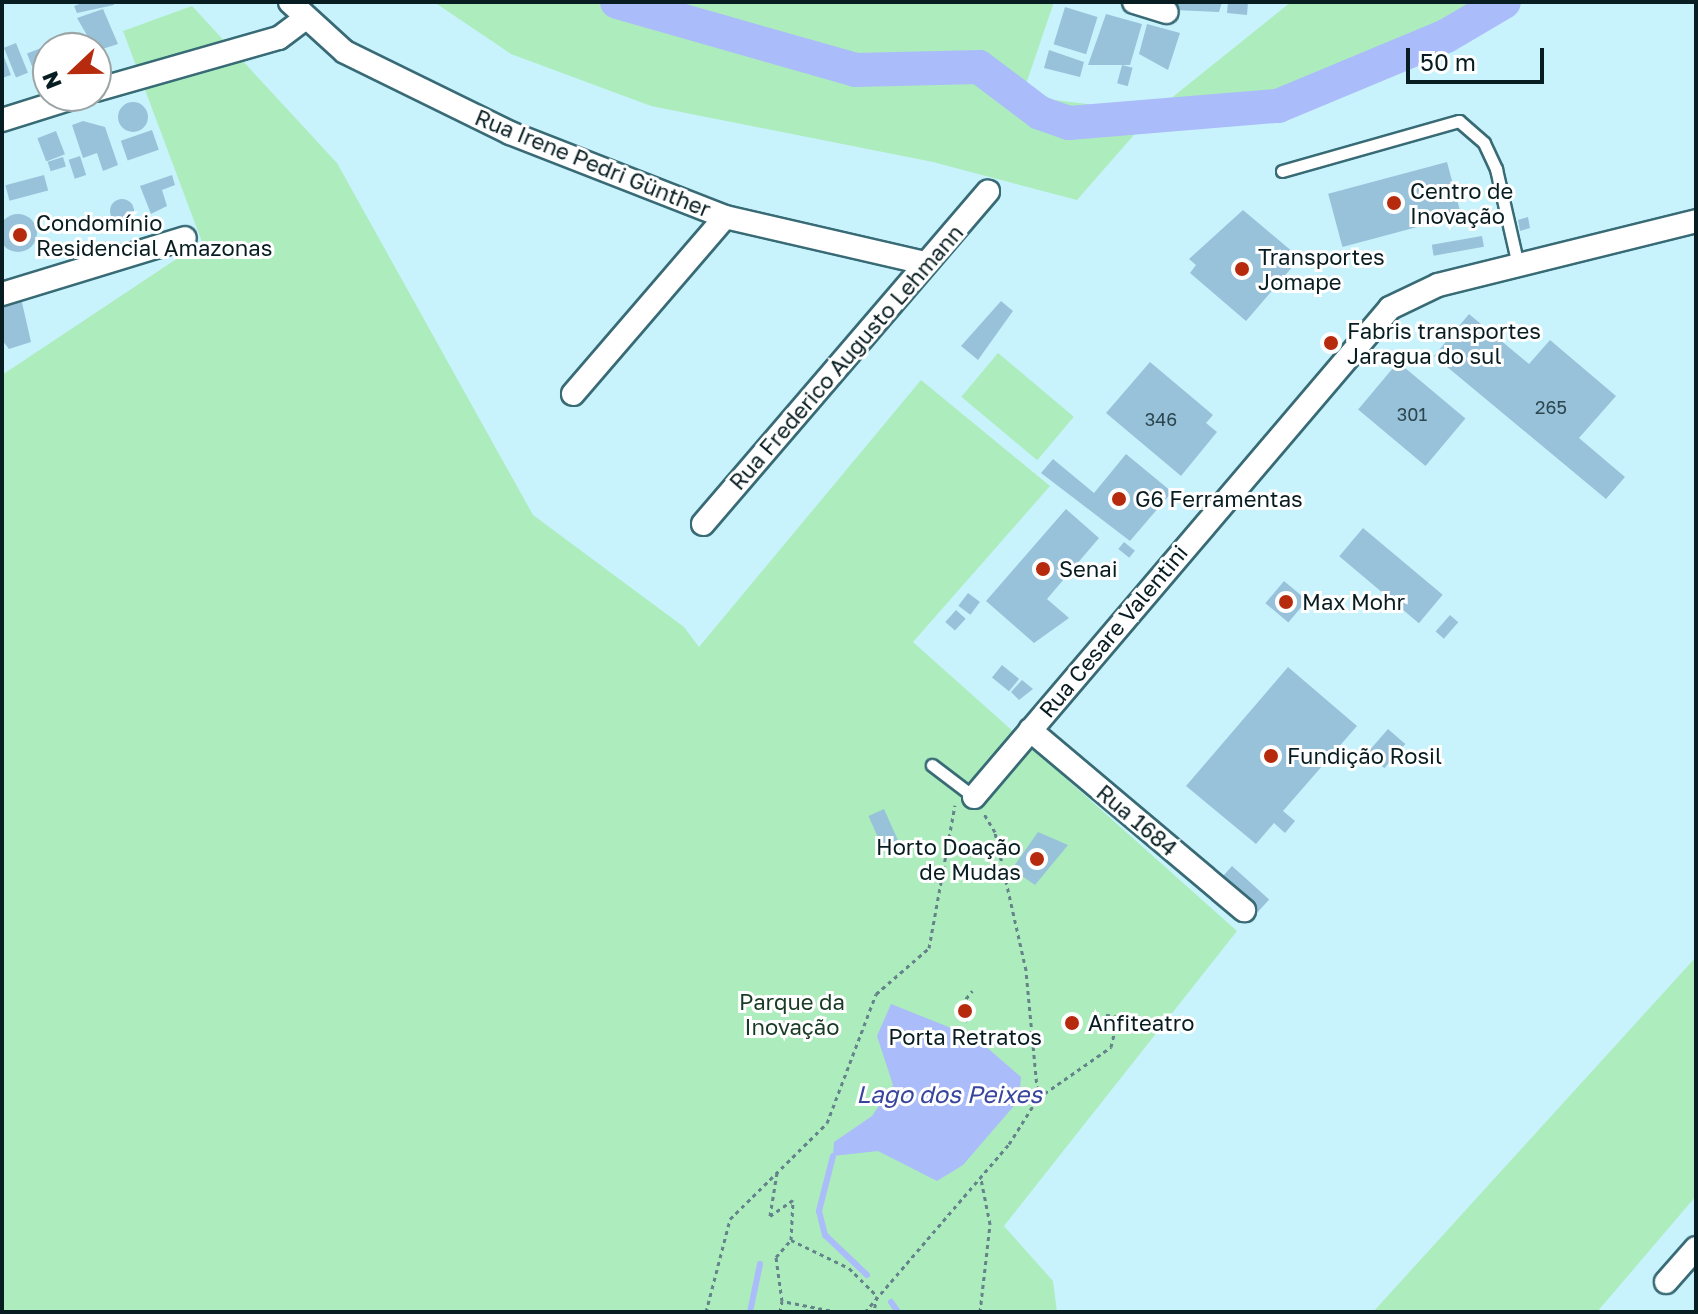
<!DOCTYPE html>
<html>
<head>
<meta charset="utf-8">
<style>
  body { margin:0 }
  #map { position:relative; width:1698px; height:1314px; overflow:hidden; background:#c9f3fc; font-family:"Golos Text",sans-serif }
  div>[style] { position:absolute }
  [style*='--x'] { left:calc(var(--x)*1px); top:calc(var(--y)*1px); width:calc(var(--w)*1px); rotate:calc(var(--a)*1deg) }
  .green>* { inset:0; background:#acecbd; transform-origin:0 0 }
  .water>* { inset:0; background:#abbcfa }
  .stream>* { height:6px; margin:-3px; padding:0 3px; transform-origin:3px; border-radius:3px; background:#abbcfa }
  .river>* { height:34px; margin:-17px; padding:0 17px; transform-origin:17px; border-radius:17px; background:#abbcfa }
  .building>* { inset:0; background:#98c2da; transform-origin:0 0 }
  .round { border-radius:50% }
  .path>* { height:3px; margin-top:-1.5px; transform-origin:0; background:repeating-linear-gradient(90deg,#64838a 0 4px,transparent 0 8px) }
  .roads { filter:drop-shadow(2px 0 #396b76) drop-shadow(-2px 0 #396b76) drop-shadow(0 2px #396b76) drop-shadow(0 -2px #396b76) }
  .lane>* { height:11px; margin:-5.5px; padding:0 5.5px; transform-origin:5.5px; border-radius:5.5px; background:#fff }
  .street>* { height:22px; margin:-11px; padding:0 11px; transform-origin:11px; border-radius:11px; background:#fff }
  .dots>* { width:22px; height:22px; translate:-50% -50%; box-sizing:border-box; border:4px solid #fff; border-radius:50% }
  span { translate:-50% -50%; white-space:nowrap; text-align:center; line-height:1.15; -webkit-text-stroke:6px #fff; paint-order:stroke }
  .number-label { font-size:18px; color:#2c464f }
  .number-label span { -webkit-text-stroke-width:0 }
  .street-label { font-size:22px; color:#081d21 }
  .poi-label { font-size:22px; color:#081d21 }
  .left { translate:0 -50%; text-align:left }
  .right { translate:-100% -50%; text-align:right }
  .park-label { font-size:22px; color:#183b24 }
  .water-label { font-size:24px; color:#38459d; font-style:italic }
  .frame { position:absolute; inset:0; border:4px solid #081d21; pointer-events:none }
  .north { position:absolute; left:32px; top:32px; width:80px; height:80px; box-sizing:border-box; background:#fff; border:2px solid #9ca5a6; border-radius:50%; rotate:248deg; font-size:22px; font-weight:700; line-height:32px; text-align:center; color:#081d21 }
  .north::after { content:''; display:block; margin:auto; width:28px; height:36px; background:#b62a0d; clip-path:polygon(50% 0,100% 100%,50% 72%,0 100%) }
  .scale { position:absolute; left:1406px; top:48px; width:138px; height:36px; box-sizing:border-box; border:4px solid #081d21; border-top:0; padding-left:10px; font-size:24px; line-height:28px; white-space:nowrap; color:#081d21; -webkit-text-stroke:6px #fff; paint-order:stroke }
</style>
</head>
<body>
<div id="map">
  <div class="green">
    <div style="clip-path:polygon(434px 2px,1054px 2px,1025px 87px,1054px 100px,1154px 112px,1291px 2px,1504px 2px,1446px 36px,1278px 106px,1154px 112px,1077px 200px,933px 162px,651px 106px,511px 54px)"></div>
    <div style="clip-path:polygon(192px 6px,337px 163px,533px 515px,684px 627px,699px 647px,921px 380px,1050px 486px,913px 642px,1237px 931px,1004px 1226px,1053px 1281px,1057px 1312px,2px 1312px,2px 375px,202px 242px,123px 31px)"></div>
    <div style="left:998px;top:353px;width:99px;height:57px;rotate:40deg"></div>
    <div style="clip-path:polygon(1696px 957px,1696px 1196px,1597px 1312px,1373px 1312px)"></div>
  </div>
  <div class="water">
    <div style="clip-path:polygon(891px 1004px,976px 1038px,1021px 1077px,1019px 1100px,963px 1165px,937px 1181px,878px 1151px,833px 1156px,834px 1142px,872px 1116px,893px 1085px,877px 1036px)"></div>
  </div>
  <div class="stream">
    <div style="--x:833;--y:1156;--w:57;--a:104.3"></div>
    <div style="--x:819;--y:1211;--w:25;--a:76"></div>
    <div style="--x:825;--y:1235;--w:58;--a:43.6"></div>
    <div style="--x:891;--y:1302;--w:12;--a:55"></div>
    <div style="--x:750;--y:1312;--w:49;--a:-78.2"></div>
  </div>
  <div class="river">
    <div style="--x:617;--y:2;--w:248;--a:15.9"></div>
    <div style="--x:855;--y:70;--w:124;--a:-1.4"></div>
    <div style="--x:979;--y:67;--w:76;--a:37"></div>
    <div style="--x:1040;--y:113;--w:31;--a:19"></div>
    <div style="--x:1069;--y:123;--w:210;--a:-4.7"></div>
    <div style="--x:1278;--y:106;--w:182;--a:-22.6"></div>
    <div style="--x:1446;--y:36;--w:67;--a:-30.4"></div>
  </div>
  <div class="building">
    <div style="clip-path:polygon(85px 2px,113px 2px,114px 5px,77px 13px,74px 6px)"></div>
    <div style="clip-path:polygon(1176px 2px,1222px 2px,1219px 12px,1175px 10px)"></div>
    <div style="clip-path:polygon(1228px 2px,1248px 2px,1247px 15px,1227px 13px)"></div>
    <div style="left:1065px;top:7px;width:34px;height:39px;rotate:17deg"></div>
    <div style="clip-path:polygon(103px 9px,118px 44px,96px 51px,77px 18px)"></div>
    <div style="clip-path:polygon(1106px 14px,1142px 24px,1130px 65px,1088px 65px)"></div>
    <div style="clip-path:polygon(1147px 24px,1180px 33px,1168px 70px,1139px 54px)"></div>
    <div style="left:16px;top:43px;width:32px;height:13px;rotate:68deg"></div>
    <div style="left:41px;top:48px;width:19px;height:15px;rotate:69deg"></div>
    <div style="clip-path:polygon(1049px 50px,1084px 62px,1080px 77px,1044px 68px)"></div>
    <div style="clip-path:polygon(2px 52px,11px 75px,2px 78px)"></div>
    <div style="left:1122px;top:65px;width:11px;height:19px;rotate:15deg"></div>
    <div class="round" style="left:118px;top:102px;width:30px;height:30px"></div>
    <div style="clip-path:polygon(83px 121px,105px 127px,118px 165px,103px 171px,97px 153px,83px 158px,72px 125px)"></div>
    <div style="left:152px;top:130px;width:21px;height:33px;rotate:71deg"></div>
    <div style="left:56px;top:131px;width:25px;height:20px;rotate:69deg"></div>
    <div style="left:80px;top:156px;width:20px;height:12px;rotate:72deg"></div>
    <div style="left:63px;top:157px;width:10px;height:16px;rotate:73deg"></div>
    <div style="left:1447px;top:162px;width:55px;height:123px;rotate:75deg"></div>
    <div style="left:44px;top:175px;width:16px;height:40px;rotate:75deg"></div>
    <div style="clip-path:polygon(172px 175px,175px 185px,162px 190px,167px 206px,151px 214px,140px 186px)"></div>
    <div class="round" style="left:110px;top:199px;width:24px;height:24px"></div>
    <div style="clip-path:polygon(1243px 210px,1300px 258px,1246px 321px,1190px 273px,1196px 265px,1189px 259px)"></div>
    <div class="round" style="left:-1px;top:214px;width:38px;height:38px"></div>
    <div style="clip-path:polygon(1528px 217px,1530px 228px,1520px 231px,1518px 220px)"></div>
    <div style="left:1482px;top:236px;width:11px;height:51px;rotate:80deg"></div>
    <div style="clip-path:polygon(21px 298px,31px 342px,9px 349px,2px 340px,2px 304px)"></div>
    <div style="clip-path:polygon(1001px 301px,1013px 311px,978px 360px,961px 346px)"></div>
    <div style="clip-path:polygon(1469px 314px,1529px 364px,1550px 340px,1616px 396px,1579px 438px,1625px 477px,1606px 499px,1434px 356px)"></div>
    <div style="clip-path:polygon(1150px 362px,1213px 415px,1206px 423px,1217px 432px,1181px 476px,1106px 413px)"></div>
    <div style="left:1398px;top:362px;width:88px;height:62px;rotate:40deg"></div>
    <div style="clip-path:polygon(1126px 454px,1172px 492px,1130px 541px,1041px 473px,1053px 459px,1094px 493px)"></div>
    <div style="clip-path:polygon(1066px 509px,1099px 538px,1047px 599px,1069px 618px,1034px 643px,986px 601px)"></div>
    <div style="left:1363px;top:528px;width:104px;height:37px;rotate:40deg"></div>
    <div style="left:1124px;top:542px;width:14px;height:9px;rotate:39deg"></div>
    <div style="left:1284px;top:581px;width:30px;height:29px;rotate:40deg"></div>
    <div style="left:968px;top:593px;width:15px;height:16px;rotate:37deg"></div>
    <div style="left:956px;top:610px;width:13px;height:16px;rotate:42deg"></div>
    <div style="left:1450px;top:615px;width:11px;height:22px;rotate:41deg"></div>
    <div style="left:1002px;top:665px;width:22px;height:16px;rotate:39deg"></div>
    <div style="clip-path:polygon(1288px 667px,1357px 726px,1283px 811px,1295px 821px,1285px 833px,1274px 823px,1256px 844px,1186px 786px)"></div>
    <div style="clip-path:polygon(1022px 680px,1033px 689px,1019px 700px,1011px 692px)"></div>
    <div style="left:1388px;top:729px;width:23px;height:32px;rotate:41deg"></div>
    <div style="left:884px;top:809px;width:34px;height:17px;rotate:66deg"></div>
    <div style="clip-path:polygon(1038px 832px,1068px 845px,1035px 885px,1012px 869px)"></div>
    <div style="left:1232px;top:866px;width:50px;height:18px;rotate:42deg"></div>
  </div>
  <div class="path">
    <div style="--x:968;--y:1021;--w:16;--a:-140"></div>
    <div style="--x:956;--y:1011;--w:26;--a:-51"></div>
    <div style="--x:1038;--y:1098;--w:89;--a:-34.9"></div>
    <div style="--x:1111;--y:1047;--w:31;--a:-77"></div>
    <div style="--x:1118;--y:1017;--w:16;--a:-169"></div>
    <div style="--x:770;--y:1216;--w:44;--a:-80.8"></div>
    <div style="--x:770;--y:1216;--w:28;--a:-35"></div>
    <div style="--x:791;--y:1240;--w:40;--a:-87.1"></div>
    <div style="--x:706;--y:1312;--w:96;--a:-75.5"></div>
    <div style="--x:730;--y:1219;--w:136;--a:-44.7"></div>
    <div style="--x:827;--y:1123;--w:138;--a:-69.2"></div>
    <div style="--x:876;--y:994;--w:70;--a:-41"></div>
    <div style="--x:929;--y:948;--w:145;--a:-79.7"></div>
    <div style="--x:780;--y:1312;--w:11;--a:-80"></div>
    <div style="--x:838;--y:1312;--w:57;--a:-168.9"></div>
    <div style="--x:782;--y:1301;--w:44;--a:-97.8"></div>
    <div style="--x:776;--y:1257;--w:23;--a:-49"></div>
    <div style="--x:791;--y:1240;--w:64;--a:25.8"></div>
    <div style="--x:849;--y:1268;--w:40;--a:45"></div>
    <div style="--x:877;--y:1296;--w:16;--a:101"></div>
    <div style="--x:865;--y:1312;--w:221;--a:-49.4"></div>
    <div style="--x:1009;--y:1144;--w:54;--a:-57.8"></div>
    <div style="--x:1038;--y:1098;--w:129;--a:-95.4"></div>
    <div style="--x:1026;--y:970;--w:141;--a:-102.7"></div>
    <div style="--x:995;--y:832;--w:21;--a:-121"></div>
    <div style="--x:980;--y:1312;--w:89;--a:-83.5"></div>
    <div style="--x:990;--y:1224;--w:46;--a:-101.3"></div>
  </div>
  <div class="roads">
    <div class="lane">
      <div style="--x:1282;--y:171;--w:184;--a:-15.8"></div>
      <div style="--x:1459;--y:121;--w:33;--a:41"></div>
      <div style="--x:1484;--y:143;--w:29;--a:65"></div>
      <div style="--x:1496;--y:169;--w:98;--a:77.1"></div>
      <div style="--x:932;--y:765;--w:53;--a:37.3"></div>
    </div>
    <div class="street">
      <div style="--x:290;--y:2;--w:74;--a:42.3"></div>
      <div style="--x:345;--y:52;--w:184;--a:26.1"></div>
      <div style="--x:510;--y:133;--w:231;--a:21.3"></div>
      <div style="--x:725;--y:217;--w:205;--a:13"></div>
      <div style="--x:1134;--y:2;--w:34;--a:17"></div>
      <div style="--x:96;--y:90;--w:190;--a:-15.9"></div>
      <div style="--x:279;--y:38;--w:30;--a:-37"></div>
      <div style="--x:2;--y:120;--w:80;--a:-17.5"></div>
      <div style="--x:2;--y:294;--w:191;--a:-17"></div>
      <div style="--x:573;--y:394;--w:233;--a:-49.3"></div>
      <div style="--x:703;--y:524;--w:438;--a:-49.4"></div>
      <div style="--x:1030;--y:730;--w:280;--a:40.1"></div>
      <div style="--x:974;--y:797;--w:642;--a:-49.61"></div>
      <div style="--x:1390;--y:308;--w:53;--a:-25.6"></div>
      <div style="--x:1438;--y:285;--w:266;--a:-13.9"></div>
      <div style="--x:1666;--y:1282;--w:45;--a:-48.6"></div>
    </div>
  </div>
  <div class="dots">
    <div style="left:1394px;top:203px;background:#b62a0d"></div>
    <div style="left:20px;top:235px;background:#b62a0d"></div>
    <div style="left:1242px;top:269px;background:#b62a0d"></div>
    <div style="left:1331px;top:343px;background:#b62a0d"></div>
    <div style="left:1119px;top:499px;background:#b62a0d"></div>
    <div style="left:1043px;top:569px;background:#b62a0d"></div>
    <div style="left:1286px;top:602px;background:#b62a0d"></div>
    <div style="left:1271px;top:756px;background:#b62a0d"></div>
    <div style="left:1037px;top:859px;background:#b62a0d"></div>
    <div style="left:965px;top:1011px;background:#b62a0d"></div>
    <div style="left:1072px;top:1023px;background:#b62a0d"></div>
  </div>
  <div class="number-label">
    <span style="left:1551px;top:407px">265</span>
    <span style="left:1412px;top:414px">301</span>
    <span style="left:1161px;top:419px">346</span>
  </div>
  <div class="street-label">
    <span style="left:593px;top:163px;rotate:22deg">Rua Irene Pedri Günther</span>
    <span style="left:846px;top:357px;rotate:-49deg">Rua Frederico Augusto Lehmann</span>
    <span style="left:1113px;top:631px;rotate:-50deg">Rua Cesare Valentini</span>
    <span style="left:1137px;top:820px;rotate:40deg">Rua 1684</span>
  </div>
  <div class="poi-label">
    <span class="left" style="left:1410px;top:203px">Centro de<br>Inovação</span>
    <span class="left" style="left:36px;top:235px">Condomínio<br>Residencial Amazonas</span>
    <span class="left" style="left:1258px;top:269px">Transportes<br>Jomape</span>
    <span class="left" style="left:1347px;top:343px">Fabris transportes<br>Jaragua do sul</span>
    <span class="left" style="left:1135px;top:499px">G6 Ferramentas</span>
    <span class="left" style="left:1059px;top:569px">Senai</span>
    <span class="left" style="left:1302px;top:602px">Max Mohr</span>
    <span class="left" style="left:1287px;top:756px">Fundição Rosil</span>
    <span class="right" style="left:1021px;top:859px">Horto Doação<br>de Mudas</span>
    <span class="left" style="left:1088px;top:1023px">Anfiteatro</span>
    <span style="left:965px;top:1037px">Porta Retratos</span>
  </div>
  <div class="park-label">
    <span style="left:792px;top:1014px">Parque da<br>Inovação</span>
  </div>
  <div class="water-label">
    <span style="left:949px;top:1094px">Lago dos Peixes</span>
  </div>
  <div class="frame"></div>
  <div class="north">N</div>
  <div class="scale">50 m</div>
</div>
</body>
</html>
